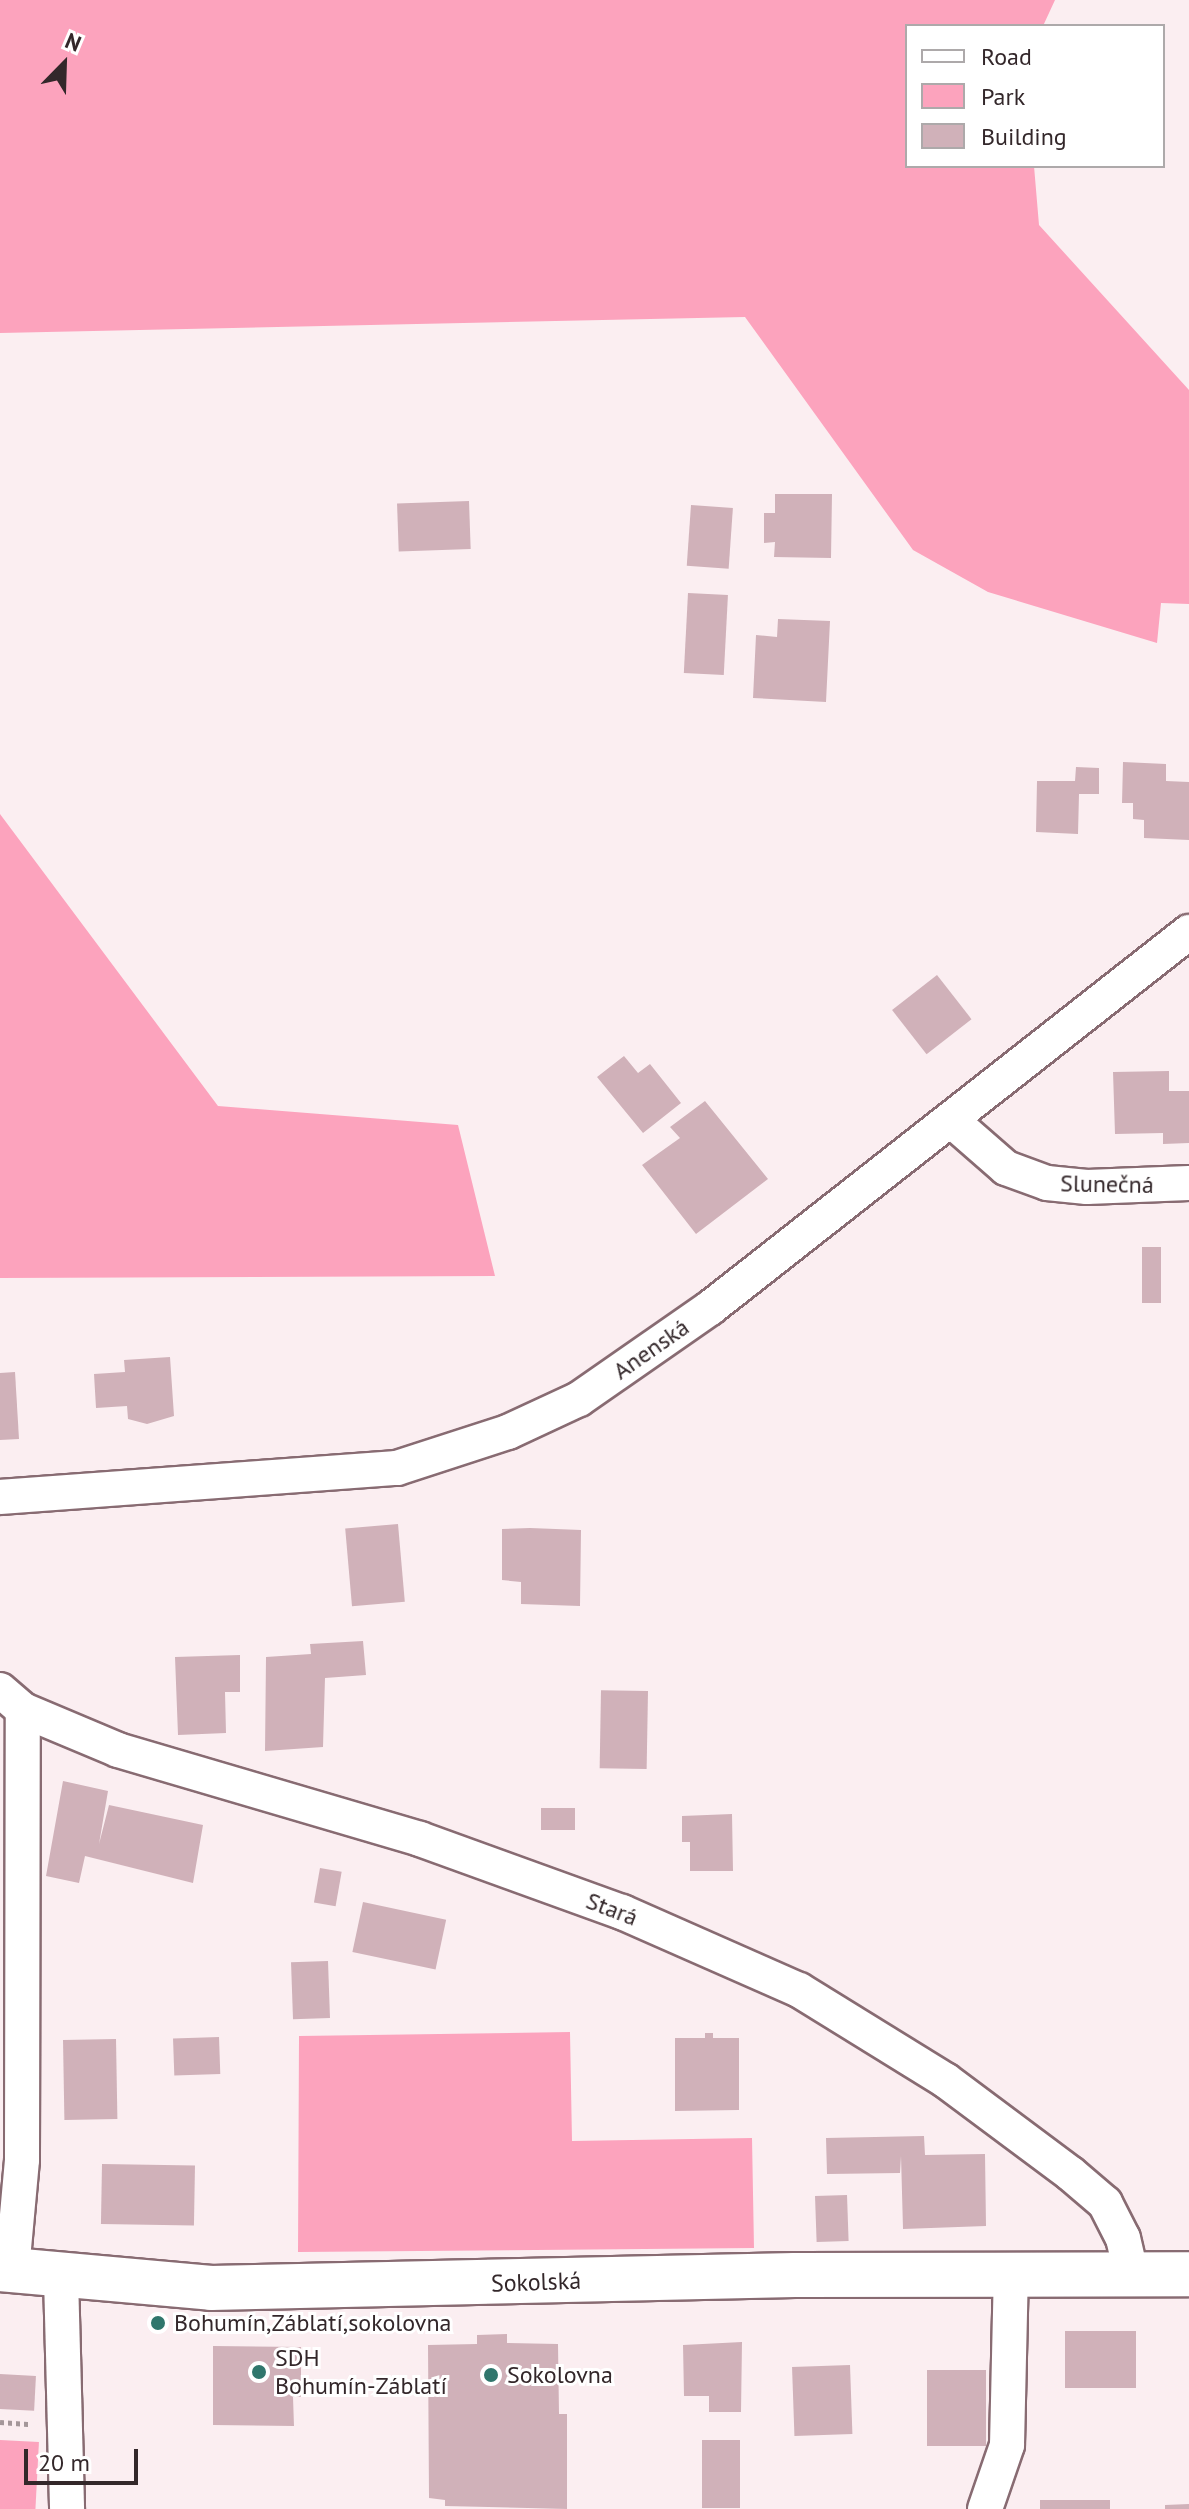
<!DOCTYPE html>
<html>
<head>
<meta charset="utf-8">
<style>
  body { margin:0 }
  #map { position:relative; width:1189px; height:2509px; overflow:hidden; background:#fbeef1; font-family:"PT Sans",sans-serif }
  div>[style] { position:absolute }
  [style*='--x'] { left:calc(var(--x)*1px); top:calc(var(--y)*1px); width:calc(var(--w)*1px); rotate:calc(var(--a)*1deg) }
  .green>* { inset:0; background:#fca3bd; transform-origin:0 0 }
  .building>* { inset:0; background:#d0b1b9; transform-origin:0 0 }
  .path>* { height:5px; margin-top:-2.5px; transform-origin:0; background:repeating-linear-gradient(90deg,#a4979a 0 4px,transparent 0 8px) }
  .roads { filter:drop-shadow(2px 0 #886b72) drop-shadow(-2px 0 #886b72) drop-shadow(0 2px #886b72) drop-shadow(0 -2px #886b72) }
  .street>* { height:34px; margin:-17px; padding:0 17px; transform-origin:17px; border-radius:17px; background:#fff }
  .secondary>* { height:44px; margin:-22px; padding:0 22px; transform-origin:22px; border-radius:22px; background:#fff }
  .dots>* { width:22px; height:22px; translate:-50% -50%; box-sizing:border-box; border:4px solid #fff; border-radius:50% }
  span { translate:-50% -50%; white-space:nowrap; text-align:center; line-height:1.15; -webkit-text-stroke:6px #fff; paint-order:stroke }
  .street-label { font-size:24px; color:#33272a }
  .poi-label { font-size:24px; color:#33272a }
  .left { translate:0 -50%; text-align:left }
  .legend { position:absolute; left:905px; top:24px; width:260px; height:144px; box-sizing:border-box; background:#fff; border:2px solid #ada9aa; margin:0; padding:10px 14px; list-style:none; font-size:24px; color:#33272a }
  .legend li { display:flex; align-items:center; gap:16px; height:40px }
  .legend b { width:40px; border:2px solid #ada9aa }
  .north { position:absolute; left:24px; top:24px; width:80px; height:80px; -webkit-text-stroke:6px #fff; paint-order:stroke; rotate:23deg; font-size:22px; font-weight:700; line-height:32px; text-align:center; color:#33272a }
  .north::after { content:''; display:block; margin:auto; width:28px; height:36px; background:#33272a; clip-path:polygon(50% 0,100% 100%,50% 72%,0 100%) }
  .scale { position:absolute; left:24px; top:2449px; width:114px; height:36px; box-sizing:border-box; border:4px solid #33272a; border-top:0; padding-left:10px; font-size:24px; line-height:28px; white-space:nowrap; color:#33272a; -webkit-text-stroke:6px #fff; paint-order:stroke }
</style>
</head>
<body>
<div id="map">
  <div class="green">
    <div style="clip-path:polygon(0 0,1055px 0,1043px 26px,907px 26px,907px 166px,1034px 166px,1039px 225px,1189px 390px,1189px 604px,1161px 603px,1157px 643px,988px 592px,913px 550px,745px 317px,0 333px)"></div>
    <div style="clip-path:polygon(0 814px,218px 1106px,458px 1125px,495px 1276px,0 1278px)"></div>
    <div style="clip-path:polygon(570px 2032px,572px 2141px,752px 2138px,754px 2248px,298px 2252px,299px 2036px)"></div>
    <div style="left:0;top:2440px;width:39px;height:69px;rotate:3deg"></div>
  </div>
  <div class="building">
    <div style="clip-path:polygon(775px 494px,832px 494px,831px 558px,774px 557px,775px 542px,764px 543px,764px 513px,775px 513px)"></div>
    <div style="left:469px;top:501px;width:48px;height:72px;rotate:88deg"></div>
    <div style="left:691px;top:505px;width:42px;height:61px;rotate:4deg"></div>
    <div style="left:688px;top:593px;width:40px;height:80px;rotate:3deg"></div>
    <div style="clip-path:polygon(778px 619px,830px 621px,826px 702px,753px 698px,756px 635px,777px 637px)"></div>
    <div style="clip-path:polygon(1123px 762px,1166px 764px,1166px 781px,1189px 782px,1189px 840px,1144px 838px,1144px 820px,1133px 819px,1133px 803px,1122px 803px)"></div>
    <div style="clip-path:polygon(1076px 767px,1099px 768px,1099px 794px,1079px 794px,1078px 834px,1036px 832px,1037px 781px,1075px 781px)"></div>
    <div style="left:937px;top:975px;width:56px;height:57px;rotate:52deg"></div>
    <div style="clip-path:polygon(624px 1056px,638px 1073px,650px 1064px,681px 1103px,643px 1133px,597px 1077px)"></div>
    <div style="clip-path:polygon(1169px 1071px,1169px 1091px,1189px 1091px,1189px 1143px,1163px 1144px,1163px 1133px,1115px 1134px,1113px 1072px)"></div>
    <div style="clip-path:polygon(705px 1101px,768px 1179px,696px 1234px,642px 1165px,680px 1138px,670px 1127px)"></div>
    <div style="left:1142px;top:1247px;width:19px;height:56px"></div>
    <div style="clip-path:polygon(170px 1357px,174px 1416px,147px 1424px,128px 1419px,127px 1406px,96px 1408px,94px 1374px,125px 1372px,124px 1360px)"></div>
    <div style="clip-path:polygon(15px 1372px,19px 1439px,0 1440px,0 1373px)"></div>
    <div style="left:398px;top:1524px;width:78px;height:53px;rotate:85deg"></div>
    <div style="clip-path:polygon(530px 1528px,581px 1530px,580px 1606px,521px 1604px,521px 1582px,502px 1580px,502px 1529px)"></div>
    <div style="clip-path:polygon(363px 1641px,366px 1675px,325px 1678px,323px 1747px,265px 1751px,266px 1657px,311px 1654px,310px 1644px)"></div>
    <div style="clip-path:polygon(240px 1655px,240px 1692px,225px 1692px,226px 1733px,178px 1735px,175px 1657px)"></div>
    <div style="left:648px;top:1691px;width:78px;height:47px;rotate:91deg"></div>
    <div style="clip-path:polygon(63px 1781px,108px 1791px,99px 1844px,109px 1805px,203px 1825px,193px 1883px,85px 1856px,79px 1883px,46px 1876px)"></div>
    <div style="left:541px;top:1808px;width:34px;height:22px"></div>
    <div style="clip-path:polygon(732px 1814px,733px 1871px,690px 1871px,690px 1842px,682px 1842px,682px 1816px)"></div>
    <div style="left:320px;top:1868px;width:22px;height:35px;rotate:10deg"></div>
    <div style="left:363px;top:1902px;width:85px;height:51px;rotate:12deg"></div>
    <div style="left:328px;top:1961px;width:57px;height:37px;rotate:88deg"></div>
    <div style="clip-path:polygon(705px 2033px,713px 2033px,713px 2038px,739px 2038px,739px 2110px,675px 2111px,675px 2038px,705px 2038px)"></div>
    <div style="left:219px;top:2037px;width:37px;height:46px;rotate:88deg"></div>
    <div style="left:116px;top:2039px;width:80px;height:53px;rotate:89deg"></div>
    <div style="clip-path:polygon(924px 2136px,925px 2155px,985px 2154px,986px 2226px,903px 2229px,901px 2156px,900px 2173px,827px 2174px,826px 2138px)"></div>
    <div style="left:102px;top:2164px;width:93px;height:60px;rotate:1deg"></div>
    <div style="left:847px;top:2195px;width:46px;height:32px;rotate:88deg"></div>
    <div style="left:1136px;top:2331px;width:57px;height:71px;rotate:90deg"></div>
    <div style="clip-path:polygon(507px 2334px,507px 2343px,558px 2344px,559px 2414px,567px 2414px,567px 2509px,445px 2506px,445px 2500px,429px 2498px,428px 2345px,477px 2344px,477px 2335px)"></div>
    <div style="clip-path:polygon(742px 2342px,741px 2412px,709px 2412px,709px 2396px,684px 2396px,683px 2345px)"></div>
    <div style="clip-path:polygon(213px 2346px,301px 2347px,301px 2397px,293px 2397px,294px 2426px,213px 2425px)"></div>
    <div style="left:850px;top:2365px;width:69px;height:58px;rotate:88deg"></div>
    <div style="left:927px;top:2370px;width:59px;height:76px"></div>
    <div style="left:0;top:2374px;width:36px;height:35px;rotate:3deg"></div>
    <div style="left:702px;top:2440px;width:38px;height:68px"></div>
    <div style="left:1040px;top:2500px;width:70px;height:9px"></div>
    <div style="clip-path:polygon(1189px 2504px,1189px 2509px,1165px 2509px,1165px 2505px)"></div>
  </div>
  <div class="path">
    <div style="--x:0;--y:2422;--w:31;--a:4"></div>
  </div>
  <div class="roads">
    <div class="street">
      <div style="--x:951;--y:1120;--w:73;--a:41.1"></div>
      <div style="--x:1006;--y:1168;--w:44;--a:20.1"></div>
      <div style="--x:1047;--y:1183;--w:40;--a:5.7"></div>
      <div style="--x:1087;--y:1187;--w:102;--a:-2.2"></div>
      <div style="--x:0;--y:1497;--w:398;--a:-4.2"></div>
      <div style="--x:397;--y:1468;--w:117;--a:-18"></div>
      <div style="--x:508;--y:1432;--w:78;--a:-24.9"></div>
      <div style="--x:579;--y:1399;--w:160;--a:-34.8"></div>
      <div style="--x:710;--y:1308;--w:609;--a:-38.13"></div>
      <div style="--x:0;--y:1690;--w:30;--a:41"></div>
      <div style="--x:23;--y:1710;--w:103;--a:22.8"></div>
      <div style="--x:118;--y:1750;--w:315;--a:16.4"></div>
      <div style="--x:420;--y:1839;--w:215;--a:19.9"></div>
      <div style="--x:622;--y:1912;--w:193;--a:23.8"></div>
      <div style="--x:799;--y:1990;--w:172;--a:31.7"></div>
      <div style="--x:945;--y:2080;--w:157;--a:36.7"></div>
      <div style="--x:1071;--y:2174;--w:45;--a:40.5"></div>
      <div style="--x:1105;--y:2203;--w:39;--a:63"></div>
      <div style="--x:1123;--y:2238;--w:36;--a:77"></div>
      <div style="--x:12;--y:2270;--w:110;--a:-84.8"></div>
      <div style="--x:22;--y:2160;--w:450;--a:-89.9"></div>
      <div style="--x:61;--y:2277;--w:232;--a:88.5"></div>
      <div style="--x:985;--y:2509;--w:68;--a:-71"></div>
      <div style="--x:1007;--y:2445;--w:173;--a:-88.7"></div>
    </div>
    <div class="secondary">
      <div style="--x:0;--y:2269;--w:212;--a:5.1"></div>
      <div style="--x:211;--y:2288;--w:584;--a:-1.28"></div>
      <div style="--x:795;--y:2275;--w:394;--a:-0.1"></div>
    </div>
  </div>
  <div class="dots">
    <div style="left:158px;top:2323px;background:#30766c"></div>
    <div style="left:259px;top:2372px;background:#30766c"></div>
    <div style="left:491px;top:2375px;background:#30766c"></div>
  </div>
  <div class="street-label">
    <span style="left:1107px;top:1184px;rotate:1deg">Slunečná</span>
    <span style="left:651px;top:1349px;rotate:-35deg">Anenská</span>
    <span style="left:612px;top:1909px;rotate:21deg">Stará</span>
    <span style="left:536px;top:2282px;rotate:-2deg">Sokolská</span>
  </div>
  <div class="poi-label">
    <span class="left" style="left:174px;top:2323px">Bohumín,Záblatí,sokolovna</span>
    <span class="left" style="left:275px;top:2372px">SDH<br>Bohumín-Záblatí</span>
    <span class="left" style="left:507px;top:2375px">Sokolovna</span>
  </div>
  <ul class="legend">
  <li><b style="height:10px;background:#fff"></b>Road</li>
  <li><b style="height:22px;background:#fca3bd"></b>Park</li>
  <li><b style="height:22px;background:#d0b1b9"></b>Building</li>
  </ul>
  <div class="north">N</div>
  <div class="scale">20 m</div>
</div>
</body>
</html>
